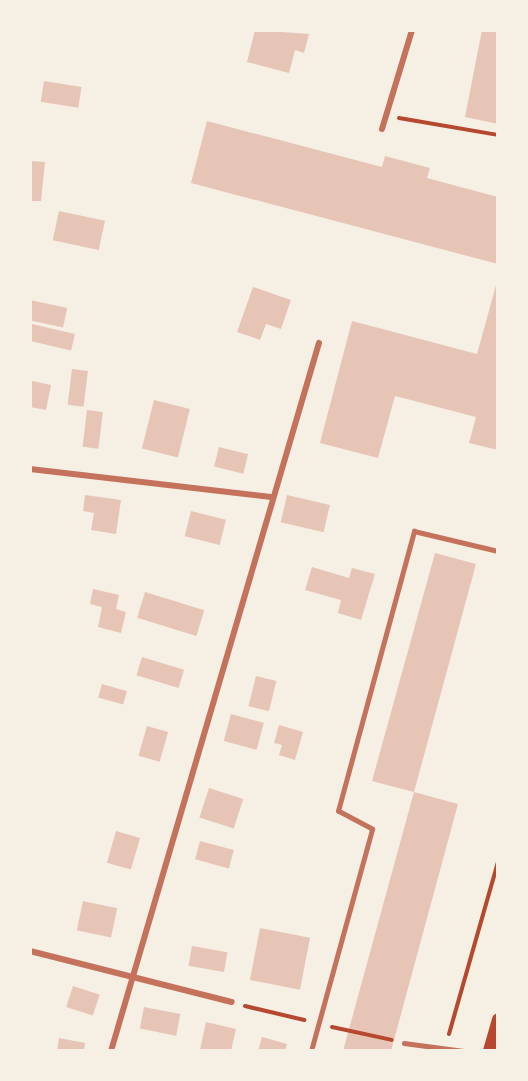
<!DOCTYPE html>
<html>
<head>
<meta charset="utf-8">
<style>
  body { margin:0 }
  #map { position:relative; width:528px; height:1081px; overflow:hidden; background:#f6efe4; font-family:Roboto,sans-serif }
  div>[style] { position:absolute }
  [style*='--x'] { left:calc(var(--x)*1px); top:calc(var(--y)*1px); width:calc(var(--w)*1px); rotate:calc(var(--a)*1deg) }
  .building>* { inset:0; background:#e6c5b7; transform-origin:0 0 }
  .path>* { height:4px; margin:-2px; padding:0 2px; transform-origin:2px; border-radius:2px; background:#b5482f }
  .service>* { height:4.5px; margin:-2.25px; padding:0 2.25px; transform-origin:2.25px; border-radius:2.25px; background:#c5725c }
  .minor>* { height:6px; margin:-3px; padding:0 3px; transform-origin:3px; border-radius:3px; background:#c5725c }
  .secondary>* { height:12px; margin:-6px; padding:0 6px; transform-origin:6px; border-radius:6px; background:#b5482f }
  span { translate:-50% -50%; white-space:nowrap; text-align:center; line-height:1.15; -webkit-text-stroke:4.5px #f6efe4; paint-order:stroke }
  .frame { position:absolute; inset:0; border:32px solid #f6efe4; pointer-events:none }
</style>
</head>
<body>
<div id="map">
  <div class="building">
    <div style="clip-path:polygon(255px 30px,309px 34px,304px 53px,295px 50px,289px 73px,247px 62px)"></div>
    <div style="clip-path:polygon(482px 30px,498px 30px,498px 124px,465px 117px)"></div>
    <div style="left:44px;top:81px;width:38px;height:21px;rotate:9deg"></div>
    <div style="clip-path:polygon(207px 121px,382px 167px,385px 156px,430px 168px,427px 178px,498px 197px,498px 264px,191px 183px)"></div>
    <div style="clip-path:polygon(30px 161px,45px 162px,41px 201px,30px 201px)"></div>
    <div style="left:59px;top:211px;width:47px;height:30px;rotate:12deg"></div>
    <div style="clip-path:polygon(498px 278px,498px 450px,469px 443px,476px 417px,395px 396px,378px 458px,320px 443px,352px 321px,477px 354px)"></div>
    <div style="clip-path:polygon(253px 287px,291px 300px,281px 329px,266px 324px,260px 340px,237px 332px)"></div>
    <div style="left:30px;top:300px;width:38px;height:20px;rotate:12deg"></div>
    <div style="left:32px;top:324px;width:44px;height:17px;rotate:13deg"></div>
    <div style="left:72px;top:369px;width:16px;height:36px;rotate:7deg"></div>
    <div style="clip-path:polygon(32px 381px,51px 385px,46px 410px,30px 407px)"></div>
    <div style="left:154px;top:400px;width:37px;height:50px;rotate:14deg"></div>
    <div style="left:87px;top:410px;width:16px;height:37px;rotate:7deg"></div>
    <div style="left:219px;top:447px;width:30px;height:20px;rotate:14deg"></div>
    <div style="clip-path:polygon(85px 495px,121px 500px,116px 534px,91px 530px,94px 513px,83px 511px)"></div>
    <div style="left:287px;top:495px;width:44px;height:28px;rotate:13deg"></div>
    <div style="left:191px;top:511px;width:36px;height:26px;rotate:14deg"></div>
    <div style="clip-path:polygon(435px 553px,476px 564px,414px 792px,458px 804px,391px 1051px,343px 1051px,414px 792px,372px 781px)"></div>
    <div style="clip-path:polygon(312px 567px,349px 578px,352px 568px,375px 574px,361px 620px,338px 613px,341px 600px,305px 590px)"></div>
    <div style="clip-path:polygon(93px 589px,119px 595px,116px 609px,126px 612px,121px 633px,98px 627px,102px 607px,90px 604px)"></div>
    <div style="left:145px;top:592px;width:62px;height:27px;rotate:17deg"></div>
    <div style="left:142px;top:657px;width:44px;height:19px;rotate:17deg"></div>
    <div style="left:256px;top:676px;width:21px;height:31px;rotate:14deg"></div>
    <div style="left:102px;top:684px;width:26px;height:14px;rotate:16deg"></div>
    <div style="left:231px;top:714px;width:34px;height:28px;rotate:15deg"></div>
    <div style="clip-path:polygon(279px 725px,303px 732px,295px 760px,279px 755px,282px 745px,274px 743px)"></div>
    <div style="left:147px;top:726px;width:22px;height:31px;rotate:16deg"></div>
    <div style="left:209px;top:788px;width:36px;height:31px;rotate:18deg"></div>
    <div style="left:116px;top:831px;width:25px;height:33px;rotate:16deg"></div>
    <div style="left:200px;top:841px;width:35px;height:19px;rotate:15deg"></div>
    <div style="left:83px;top:901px;width:35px;height:30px;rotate:12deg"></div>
    <div style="left:260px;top:928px;width:51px;height:53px;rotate:11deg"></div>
    <div style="left:192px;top:946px;width:36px;height:20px;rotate:10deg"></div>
    <div style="left:73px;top:986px;width:28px;height:22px;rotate:18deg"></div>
    <div style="left:144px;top:1007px;width:37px;height:22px;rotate:11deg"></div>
    <div style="clip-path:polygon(206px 1022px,236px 1029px,231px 1051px,200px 1050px)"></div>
    <div style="clip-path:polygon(262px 1037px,287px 1044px,285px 1051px,258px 1051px)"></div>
    <div style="clip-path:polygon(59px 1038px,85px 1043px,84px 1051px,57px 1051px)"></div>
  </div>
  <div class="path">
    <div style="--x:399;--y:118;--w:100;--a:9.7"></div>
    <div style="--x:245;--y:1006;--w:61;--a:13.3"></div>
    <div style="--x:332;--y:1027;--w:61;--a:12.2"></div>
    <div style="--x:449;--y:1034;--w:179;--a:-74.1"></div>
  </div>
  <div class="service">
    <div style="--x:404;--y:1043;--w:62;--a:7.5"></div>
    <div style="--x:311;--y:1051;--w:230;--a:-74.6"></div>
    <div style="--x:372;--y:829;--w:38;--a:-152"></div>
    <div style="--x:338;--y:811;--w:290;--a:-74.8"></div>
    <div style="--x:414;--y:531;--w:86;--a:13.4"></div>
  </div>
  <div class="minor">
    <div style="--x:382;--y:129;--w:103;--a:-73.1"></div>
    <div style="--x:30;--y:469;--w:245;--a:6.6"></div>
    <div style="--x:30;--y:951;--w:208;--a:14.2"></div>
    <div style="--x:111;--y:1051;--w:738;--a:-73.63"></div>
  </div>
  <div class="secondary">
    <div style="--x:489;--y:1051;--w:33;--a:-74"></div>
  </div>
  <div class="frame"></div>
</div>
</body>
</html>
